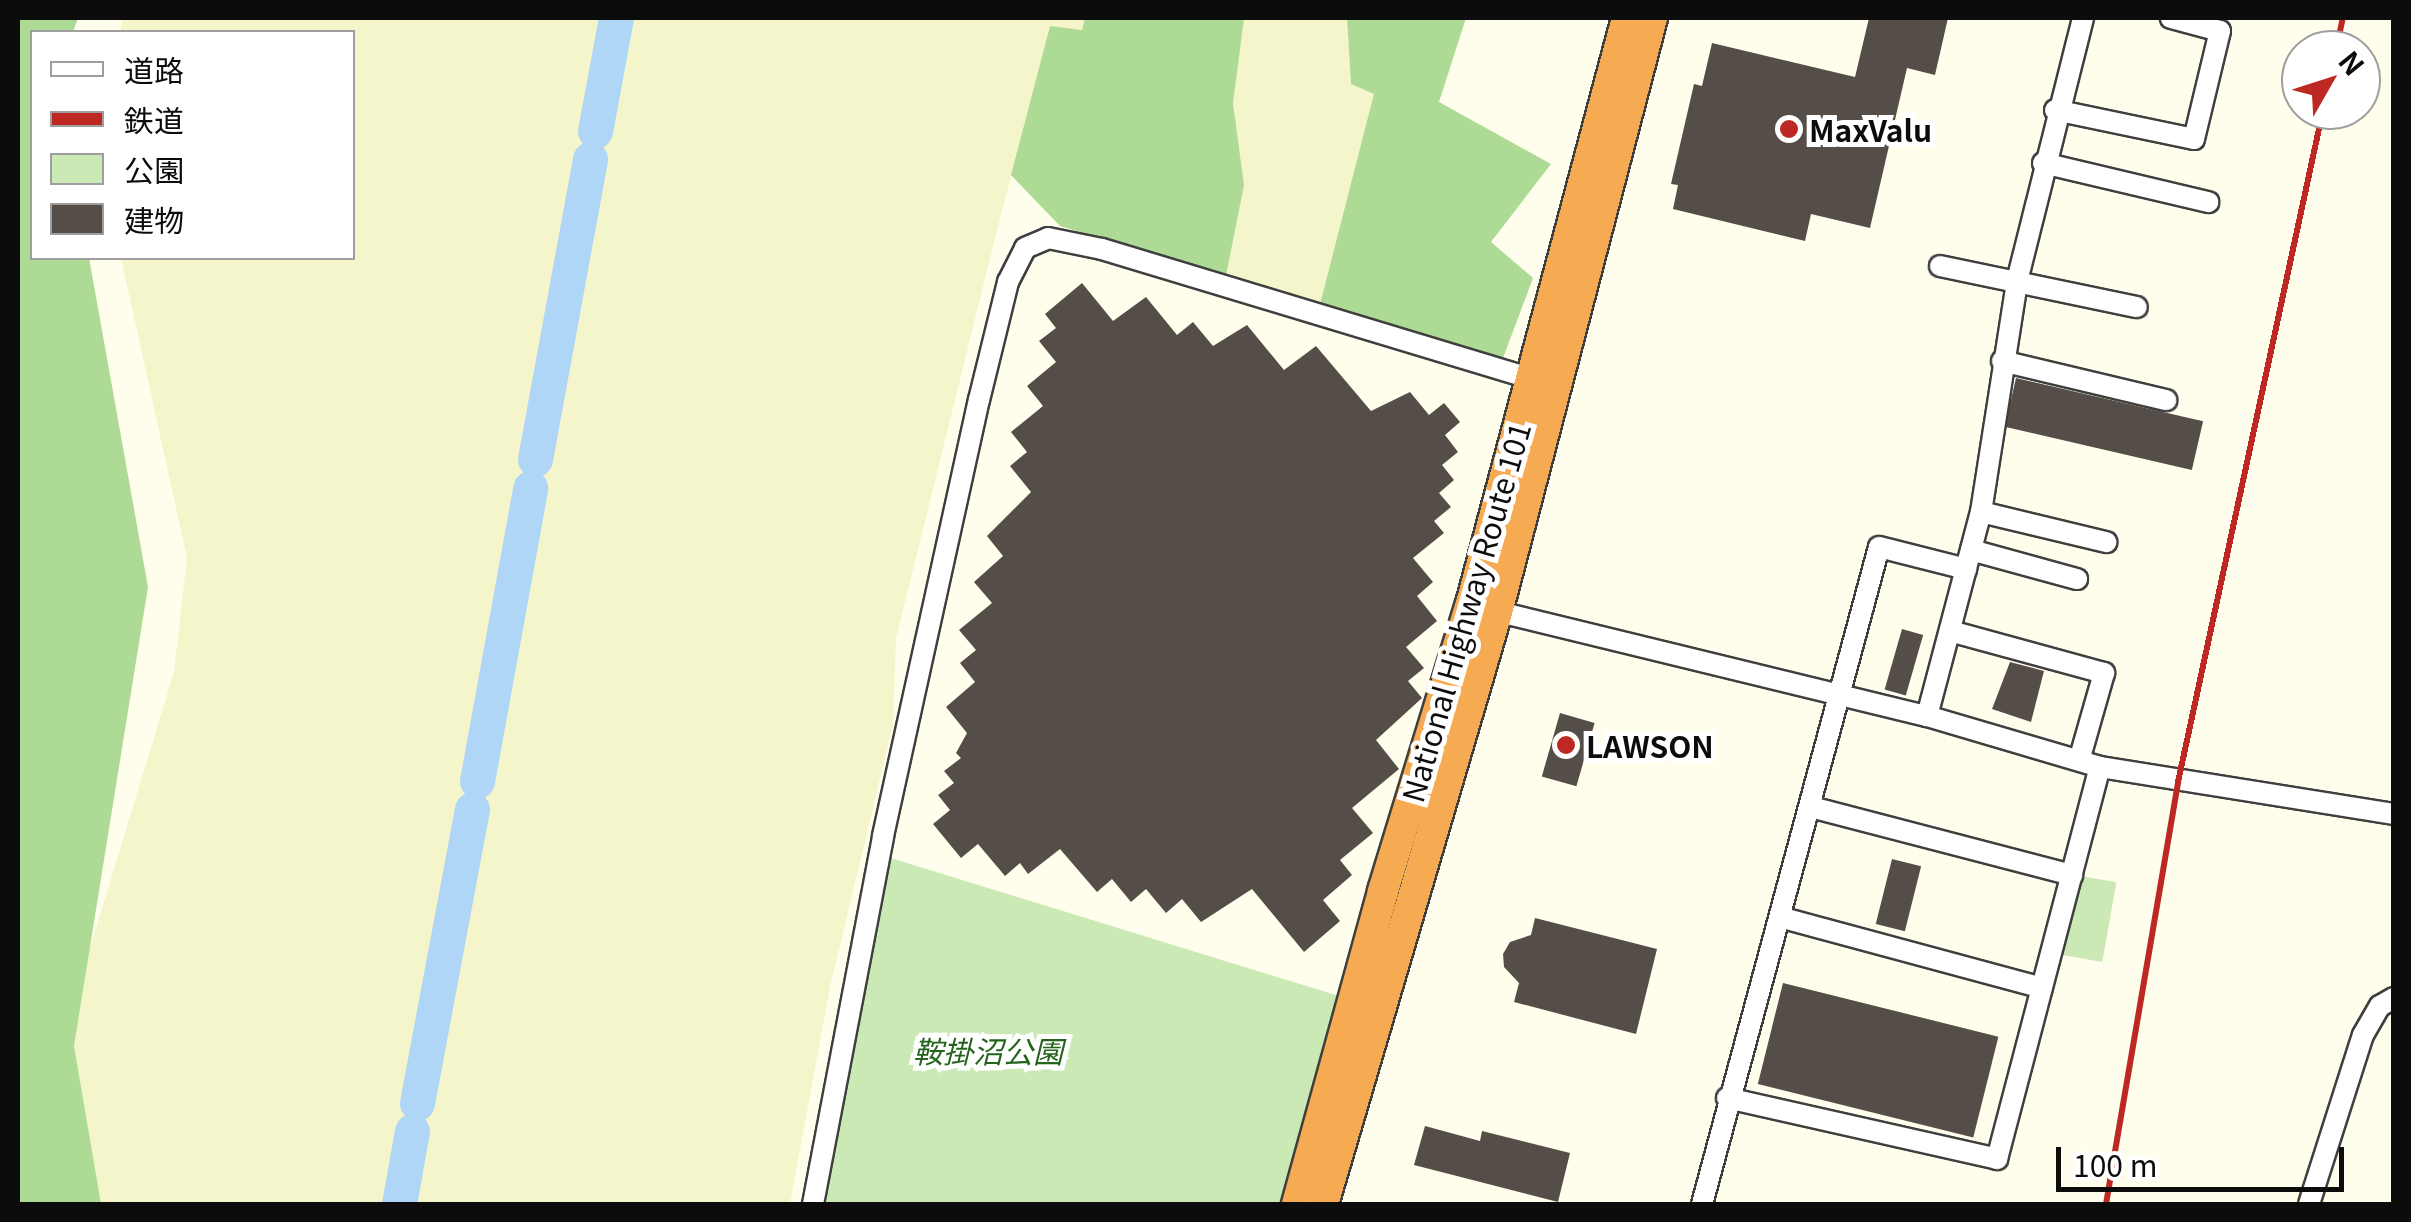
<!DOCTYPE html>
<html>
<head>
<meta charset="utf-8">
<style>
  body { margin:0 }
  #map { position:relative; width:2411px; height:1222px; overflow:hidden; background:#fffdeb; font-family:Georgia,"Noto Sans JP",serif }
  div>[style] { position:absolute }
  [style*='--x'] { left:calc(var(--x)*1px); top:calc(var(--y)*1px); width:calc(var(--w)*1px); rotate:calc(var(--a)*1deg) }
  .farmland>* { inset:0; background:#f5f5cb }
  .green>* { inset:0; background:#cbe9b5; transform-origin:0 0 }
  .forest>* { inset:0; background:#adda94 }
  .river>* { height:35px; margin:-17.5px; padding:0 17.5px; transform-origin:17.5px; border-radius:17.5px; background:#afd6f7 }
  .building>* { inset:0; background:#554e48; transform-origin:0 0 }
  .roads { filter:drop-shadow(2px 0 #3f3f3f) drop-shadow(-2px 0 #3f3f3f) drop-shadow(0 2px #3f3f3f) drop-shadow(0 -2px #3f3f3f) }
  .minor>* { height:20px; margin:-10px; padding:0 10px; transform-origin:10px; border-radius:10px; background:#fff }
  .highway>* { height:30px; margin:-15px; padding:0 15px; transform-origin:15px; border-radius:15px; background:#f6ab52 }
  .rail>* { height:6px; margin:-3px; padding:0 3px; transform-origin:3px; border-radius:3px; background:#bd2822 }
  .dots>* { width:28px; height:28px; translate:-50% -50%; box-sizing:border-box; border:5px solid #fff; border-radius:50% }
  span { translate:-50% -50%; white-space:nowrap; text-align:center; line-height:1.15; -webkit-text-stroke:10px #fff; paint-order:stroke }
  .poi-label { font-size:30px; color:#0c0c0c; font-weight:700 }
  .left { translate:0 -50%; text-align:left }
  .street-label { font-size:30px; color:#0c0c0c }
  .park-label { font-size:30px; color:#25641c; font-style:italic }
  .frame { position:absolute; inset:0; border:20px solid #0c0c0c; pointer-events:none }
  .legend { position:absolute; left:30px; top:30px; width:325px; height:230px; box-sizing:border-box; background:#fff; border:2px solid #9e9e9e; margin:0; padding:12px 18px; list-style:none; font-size:30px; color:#0c0c0c }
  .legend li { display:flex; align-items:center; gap:20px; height:50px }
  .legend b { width:50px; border:2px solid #9e9e9e }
  .north { position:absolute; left:2281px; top:30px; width:100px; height:100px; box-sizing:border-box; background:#fff; border:2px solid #9e9e9e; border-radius:50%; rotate:51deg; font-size:28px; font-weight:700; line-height:40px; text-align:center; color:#0c0c0c }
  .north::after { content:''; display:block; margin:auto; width:35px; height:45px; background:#bd2822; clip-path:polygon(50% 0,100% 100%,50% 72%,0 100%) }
  .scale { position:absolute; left:2056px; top:1147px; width:288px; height:45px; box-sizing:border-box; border:5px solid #0c0c0c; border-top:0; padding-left:12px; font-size:30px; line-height:35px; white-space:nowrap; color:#0c0c0c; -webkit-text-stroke:8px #fff; paint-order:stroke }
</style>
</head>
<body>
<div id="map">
  <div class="farmland">
    <div style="clip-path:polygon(123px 18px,1085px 18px,1083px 30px,1050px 26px,993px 246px,896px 639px,893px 725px,830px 987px,790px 1204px,90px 1204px,72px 1105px,74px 1000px,174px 672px,187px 558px,121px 258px,352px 258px,352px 32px,120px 32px)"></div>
    <div style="clip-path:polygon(1243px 18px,1347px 18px,1351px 84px,1375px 94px,1319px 307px,1226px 276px,1244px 185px,1233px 101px)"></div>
  </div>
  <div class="green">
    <div style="clip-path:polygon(868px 851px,1342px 997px,1284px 1204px,802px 1204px)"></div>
    <div style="left:2075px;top:875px;width:42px;height:81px;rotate:10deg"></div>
  </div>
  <div class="forest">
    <div style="clip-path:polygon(18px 18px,78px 18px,73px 32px,32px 32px,32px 258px,89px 258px,148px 587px,74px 1046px,101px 1204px,18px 1204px)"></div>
    <div style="clip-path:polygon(1085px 18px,1244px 18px,1233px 103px,1244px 185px,1226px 276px,1060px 226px,1011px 175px,1050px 26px,1082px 30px)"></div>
    <div style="clip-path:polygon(1347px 18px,1466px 18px,1439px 102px,1551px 164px,1491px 242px,1533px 278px,1503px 358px,1317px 316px,1374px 94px,1351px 84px)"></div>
  </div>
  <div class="river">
    <div style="--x:595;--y:131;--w:115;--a:-79.5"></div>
    <div style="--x:535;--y:459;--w:305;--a:-79.6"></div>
    <div style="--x:477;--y:781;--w:298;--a:-79.7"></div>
    <div style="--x:417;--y:1103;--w:299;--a:-79.4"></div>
    <div style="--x:399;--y:1204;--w:74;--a:-79.9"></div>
  </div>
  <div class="building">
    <div style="clip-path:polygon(1869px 18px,1948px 18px,1935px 75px,1907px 68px,1870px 228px,1811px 214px,1805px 241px,1673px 209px,1678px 185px,1671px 184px,1694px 84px,1702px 86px,1712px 43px,1855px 77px)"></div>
    <div style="clip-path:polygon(1082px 283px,1113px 321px,1146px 297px,1177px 335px,1193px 322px,1213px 346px,1247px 325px,1284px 370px,1316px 346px,1371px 411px,1410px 392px,1429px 415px,1444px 403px,1460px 422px,1445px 435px,1458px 452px,1442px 465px,1454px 480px,1439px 493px,1451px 507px,1434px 521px,1444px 533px,1413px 558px,1433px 582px,1417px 596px,1437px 621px,1406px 647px,1424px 668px,1408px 681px,1422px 698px,1376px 740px,1399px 769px,1352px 808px,1373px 833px,1340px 860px,1352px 875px,1323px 900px,1340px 921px,1304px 952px,1252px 889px,1201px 922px,1182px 899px,1166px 913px,1146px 889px,1131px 902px,1112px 879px,1097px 892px,1060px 849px,1028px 874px,1020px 863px,1005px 876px,978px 844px,961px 858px,933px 824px,950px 810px,938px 795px,954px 783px,944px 771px,961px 758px,956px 753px,967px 733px,946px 707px,975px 682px,960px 663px,976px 650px,959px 630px,992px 603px,974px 582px,1003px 556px,987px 536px,1031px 492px,1010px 466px,1027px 452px,1011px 432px,1043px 406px,1027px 386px,1056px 362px,1039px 341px,1056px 328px,1045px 314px)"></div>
    <div style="left:2016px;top:378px;width:192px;height:50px;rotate:13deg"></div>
    <div style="left:1902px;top:629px;width:22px;height:63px;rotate:16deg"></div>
    <div style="clip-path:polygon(2010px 662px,2044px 671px,2031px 722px,1992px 709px)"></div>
    <div style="left:1560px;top:713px;width:36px;height:66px;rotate:16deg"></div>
    <div style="left:1892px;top:859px;width:30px;height:67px;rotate:14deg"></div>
    <div style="clip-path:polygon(1535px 918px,1657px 949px,1636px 1034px,1514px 1002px,1519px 983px,1504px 967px,1503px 954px,1510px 942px,1531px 935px)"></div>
    <div style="left:1783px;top:983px;width:222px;height:104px;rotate:14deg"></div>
    <div style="clip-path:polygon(1425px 1126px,1480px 1141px,1482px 1131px,1570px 1153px,1558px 1202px,1414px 1165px)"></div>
  </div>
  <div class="roads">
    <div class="minor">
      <div style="--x:2055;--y:110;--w:142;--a:11.8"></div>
      <div style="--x:2194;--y:139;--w:111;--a:-76.5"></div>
      <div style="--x:2220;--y:31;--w:51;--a:-165.1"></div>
      <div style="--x:2043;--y:163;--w:170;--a:13.3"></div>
      <div style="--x:1940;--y:266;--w:201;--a:11.8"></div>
      <div style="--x:2002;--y:361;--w:169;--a:13.4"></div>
      <div style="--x:1981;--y:512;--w:129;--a:13.5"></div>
      <div style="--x:1971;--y:550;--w:110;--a:15.3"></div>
      <div style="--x:1487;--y:609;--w:453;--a:13.7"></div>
      <div style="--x:1927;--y:716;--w:180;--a:16.4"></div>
      <div style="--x:2100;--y:767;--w:298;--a:9.1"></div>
      <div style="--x:1950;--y:631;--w:160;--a:15.3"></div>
      <div style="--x:2104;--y:673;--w:87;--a:105.9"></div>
      <div style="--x:1927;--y:716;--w:211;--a:-75.2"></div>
      <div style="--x:1981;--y:512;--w:234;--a:-81.1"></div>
      <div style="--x:2017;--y:281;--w:271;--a:-75.9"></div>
      <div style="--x:1811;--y:807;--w:270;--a:14.6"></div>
      <div style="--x:1783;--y:918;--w:268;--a:15.1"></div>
      <div style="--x:1727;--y:1098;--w:277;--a:12.7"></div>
      <div style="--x:1997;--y:1159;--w:405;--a:-75.3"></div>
      <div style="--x:813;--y:1204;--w:375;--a:-79.2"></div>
      <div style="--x:883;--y:836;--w:446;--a:-77.6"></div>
      <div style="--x:979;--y:400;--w:122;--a:-76.2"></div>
      <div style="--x:1008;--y:282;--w:38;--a:-63"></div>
      <div style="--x:1025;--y:248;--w:25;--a:-23"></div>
      <div style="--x:1048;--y:238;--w:55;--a:11.5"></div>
      <div style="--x:1102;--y:249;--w:450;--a:16.8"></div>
      <div style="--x:1702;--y:1204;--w:680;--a:-74.92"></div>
      <div style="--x:1879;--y:547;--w:90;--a:14.2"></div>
      <div style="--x:2309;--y:1204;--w:177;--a:-72.3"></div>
      <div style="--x:2363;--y:1035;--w:34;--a:-60"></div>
      <div style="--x:2380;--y:1006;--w:16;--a:-30"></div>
    </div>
    <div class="highway">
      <div style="--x:1297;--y:1204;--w:325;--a:-74.6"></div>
      <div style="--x:1383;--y:891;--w:300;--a:-73"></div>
      <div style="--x:1471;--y:604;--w:606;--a:-75.09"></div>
      <div style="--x:1323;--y:1204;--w:617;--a:-73.62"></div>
      <div style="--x:1497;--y:612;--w:614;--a:-75.38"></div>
    </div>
  </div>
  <div class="rail">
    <div style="--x:2336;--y:50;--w:33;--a:-78"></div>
    <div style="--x:2106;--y:1204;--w:428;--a:-80.3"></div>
    <div style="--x:2178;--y:782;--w:687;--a:-77.82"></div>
  </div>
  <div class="dots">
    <div style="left:1789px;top:129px;background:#bd2822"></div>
    <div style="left:1566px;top:745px;background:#bd2822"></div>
  </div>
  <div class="poi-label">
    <span class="left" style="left:1809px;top:129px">MaxValu</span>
    <span class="left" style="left:1586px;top:745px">LAWSON</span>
  </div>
  <div class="street-label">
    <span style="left:1465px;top:612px;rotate:-74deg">National Highway Route 101</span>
  </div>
  <div class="park-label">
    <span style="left:988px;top:1050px">鞍掛沼公園</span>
  </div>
  <div class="frame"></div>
  <ul class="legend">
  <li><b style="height:12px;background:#fff"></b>道路</li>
  <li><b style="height:12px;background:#bd2822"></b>鉄道</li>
  <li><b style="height:28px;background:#cbe9b5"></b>公園</li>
  <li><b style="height:28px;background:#554e48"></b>建物</li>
  </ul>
  <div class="north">N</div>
  <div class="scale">100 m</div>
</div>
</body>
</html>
